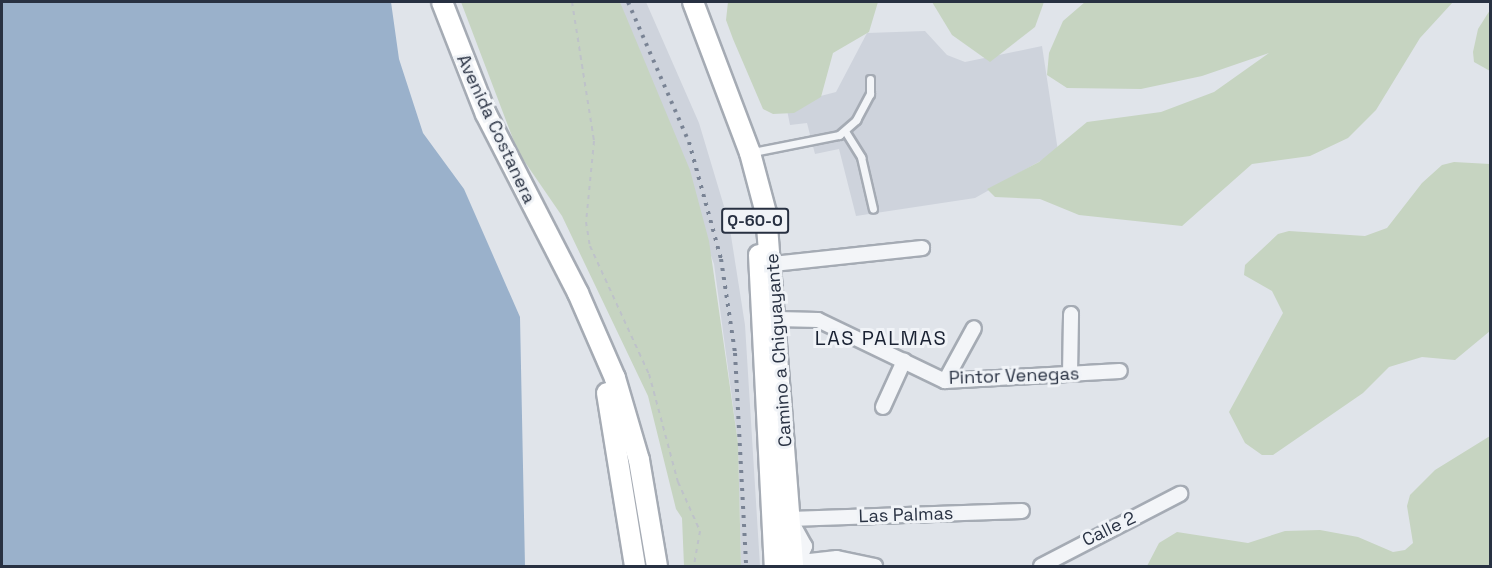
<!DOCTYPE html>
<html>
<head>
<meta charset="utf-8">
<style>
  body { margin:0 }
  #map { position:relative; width:1492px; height:568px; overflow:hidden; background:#e0e4ea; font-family:"Space Grotesk",sans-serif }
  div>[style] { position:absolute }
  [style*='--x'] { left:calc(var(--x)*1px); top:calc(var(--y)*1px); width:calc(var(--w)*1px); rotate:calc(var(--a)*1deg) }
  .built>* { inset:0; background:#ced3dc }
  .green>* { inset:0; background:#c6d4c1 }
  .water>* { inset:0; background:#9ab1cb }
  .path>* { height:2px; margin-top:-1px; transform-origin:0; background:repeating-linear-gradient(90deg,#bec2c9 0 4.5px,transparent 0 9px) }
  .roads { filter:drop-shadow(2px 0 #a5abb4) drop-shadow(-2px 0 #a5abb4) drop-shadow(0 2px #a5abb4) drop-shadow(0 -2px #a5abb4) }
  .service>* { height:7px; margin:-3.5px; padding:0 3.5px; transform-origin:3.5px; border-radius:3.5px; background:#f3f5f8 }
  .minor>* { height:14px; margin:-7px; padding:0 7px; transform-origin:7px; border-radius:7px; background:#f3f5f8 }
  .primary>* { height:20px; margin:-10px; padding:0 10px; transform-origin:10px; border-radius:10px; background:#fff }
  .rail>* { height:4px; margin-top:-2px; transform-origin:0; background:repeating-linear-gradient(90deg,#798394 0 3px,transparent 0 9px) }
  span { translate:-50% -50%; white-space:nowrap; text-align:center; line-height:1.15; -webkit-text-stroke:6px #f0f3f7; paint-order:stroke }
  .shield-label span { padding:2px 4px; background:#f0f3f7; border:2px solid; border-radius:4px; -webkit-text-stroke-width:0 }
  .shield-label { font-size:16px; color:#283142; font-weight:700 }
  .street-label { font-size:18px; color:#283142 }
  .neighbourhood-label { font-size:20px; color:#1a2233; letter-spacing:1.5px }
  .frame { position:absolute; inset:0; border:3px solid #283142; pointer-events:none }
</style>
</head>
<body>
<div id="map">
  <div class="built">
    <div style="clip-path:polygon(620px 2px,646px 2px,699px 123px,729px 223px,745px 325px,760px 566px,741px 566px,738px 443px,714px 264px)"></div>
    <div style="clip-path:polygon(925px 31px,947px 55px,965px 62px,1042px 46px,1058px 151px,975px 198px,856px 216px,839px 149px,815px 154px,807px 123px,790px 125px,786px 105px,836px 92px,867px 33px)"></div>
  </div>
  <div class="green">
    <div style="clip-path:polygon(461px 2px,620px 2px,690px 170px,709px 241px,738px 443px,741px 566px,684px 566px,682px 518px,676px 509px,648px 396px,562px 216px,518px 152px)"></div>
    <div style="clip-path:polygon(728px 2px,878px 2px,869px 32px,833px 53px,821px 97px,794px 113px,773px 114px,763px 109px,733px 39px,726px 20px)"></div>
    <div style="clip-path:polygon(932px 2px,1044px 2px,1035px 27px,990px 62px,952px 35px)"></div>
    <div style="clip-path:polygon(1085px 2px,1453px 2px,1420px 38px,1376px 110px,1348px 138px,1310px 156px,1252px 164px,1182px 226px,1079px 215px,1040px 199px,995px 197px,987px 189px,1039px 162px,1087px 122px,1161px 112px,1214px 92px,1269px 53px,1202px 76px,1141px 89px,1067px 88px,1047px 75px,1049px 53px,1063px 21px)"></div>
    <div style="clip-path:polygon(1490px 10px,1490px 71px,1474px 62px,1473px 52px,1478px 29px)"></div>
    <div style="clip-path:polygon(1454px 162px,1490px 164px,1490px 331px,1455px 360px,1422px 357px,1389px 367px,1363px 393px,1273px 455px,1262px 455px,1245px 443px,1229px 412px,1283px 313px,1272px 291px,1244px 275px,1245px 265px,1278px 234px,1289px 231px,1365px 236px,1387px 228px,1422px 183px,1442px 165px)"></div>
    <div style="clip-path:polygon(1490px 436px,1490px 566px,1147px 566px,1159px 543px,1177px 532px,1248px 543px,1285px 531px,1320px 530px,1358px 537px,1393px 552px,1405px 550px,1413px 543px,1407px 506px,1410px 495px,1435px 470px)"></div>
  </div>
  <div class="water">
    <div style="clip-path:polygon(2px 2px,391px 2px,399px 59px,423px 133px,464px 189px,520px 317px,525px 566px,2px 566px)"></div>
  </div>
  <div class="path">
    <div style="--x:572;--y:2;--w:141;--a:81"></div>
    <div style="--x:594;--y:141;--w:81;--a:95.6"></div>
    <div style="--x:586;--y:222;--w:24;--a:81"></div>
    <div style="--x:590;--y:246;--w:141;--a:65.3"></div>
    <div style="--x:649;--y:374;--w:112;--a:75"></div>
    <div style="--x:678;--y:482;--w:54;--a:65.8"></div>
    <div style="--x:700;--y:531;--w:36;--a:100"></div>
  </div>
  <div class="roads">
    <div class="service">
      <div style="--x:845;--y:131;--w:31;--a:58"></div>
      <div style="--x:861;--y:157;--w:53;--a:77"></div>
      <div style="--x:753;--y:152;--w:88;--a:-11.2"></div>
      <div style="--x:839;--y:135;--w:23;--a:-41"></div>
      <div style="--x:856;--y:120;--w:30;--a:-62"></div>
      <div style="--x:870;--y:94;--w:15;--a:-90"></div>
    </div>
    <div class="minor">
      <div style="--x:773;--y:264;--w:150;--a:-6.1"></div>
      <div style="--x:778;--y:319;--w:40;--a:1.4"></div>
      <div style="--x:818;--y:320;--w:141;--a:25.7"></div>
      <div style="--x:945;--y:381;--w:175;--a:-3.3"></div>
      <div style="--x:1070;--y:374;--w:60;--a:-89"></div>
      <div style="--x:945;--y:381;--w:60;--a:-61.3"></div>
      <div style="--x:883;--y:407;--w:51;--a:-65.5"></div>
      <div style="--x:790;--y:519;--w:232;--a:-2"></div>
      <div style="--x:791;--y:521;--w:29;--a:61"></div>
      <div style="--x:805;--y:546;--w:18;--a:112"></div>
      <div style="--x:792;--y:563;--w:45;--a:-6.3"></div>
      <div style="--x:837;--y:558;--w:39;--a:12"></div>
      <div style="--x:1041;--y:566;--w:157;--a:-27.4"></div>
    </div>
    <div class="primary">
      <div style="--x:442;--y:2;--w:120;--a:68.6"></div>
      <div style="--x:486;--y:114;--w:201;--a:62.8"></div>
      <div style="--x:578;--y:293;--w:93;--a:66.5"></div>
      <div style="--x:615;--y:378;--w:85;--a:73.7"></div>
      <div style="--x:639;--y:460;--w:108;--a:80.4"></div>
      <div style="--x:693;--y:2;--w:161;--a:69.3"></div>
      <div style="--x:750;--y:153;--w:62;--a:75.1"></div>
      <div style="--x:766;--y:213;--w:354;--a:85.6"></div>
      <div style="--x:759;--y:255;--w:311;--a:87.1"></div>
      <div style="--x:607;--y:393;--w:175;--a:80.8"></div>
    </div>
  </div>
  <div class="rail">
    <div style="--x:628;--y:2;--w:153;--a:66.5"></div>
    <div style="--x:689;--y:142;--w:121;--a:74.7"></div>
    <div style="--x:721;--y:259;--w:95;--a:81.5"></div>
    <div style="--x:735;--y:353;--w:213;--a:87"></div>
  </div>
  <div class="shield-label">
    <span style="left:755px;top:221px">Q-60-O</span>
  </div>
  <div class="street-label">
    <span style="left:496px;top:129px;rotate:65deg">Avenida Costanera</span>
    <span style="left:779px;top:350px;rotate:-94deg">Camino a Chiguayante</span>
    <span style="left:1014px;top:376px;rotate:-2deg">Pintor Venegas</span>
    <span style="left:906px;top:515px;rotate:-2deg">Las Palmas</span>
    <span style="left:1109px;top:529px;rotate:-26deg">Calle 2</span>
  </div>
  <div class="neighbourhood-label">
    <span style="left:881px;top:338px">LAS PALMAS</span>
  </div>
  <div class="frame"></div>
</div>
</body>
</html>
